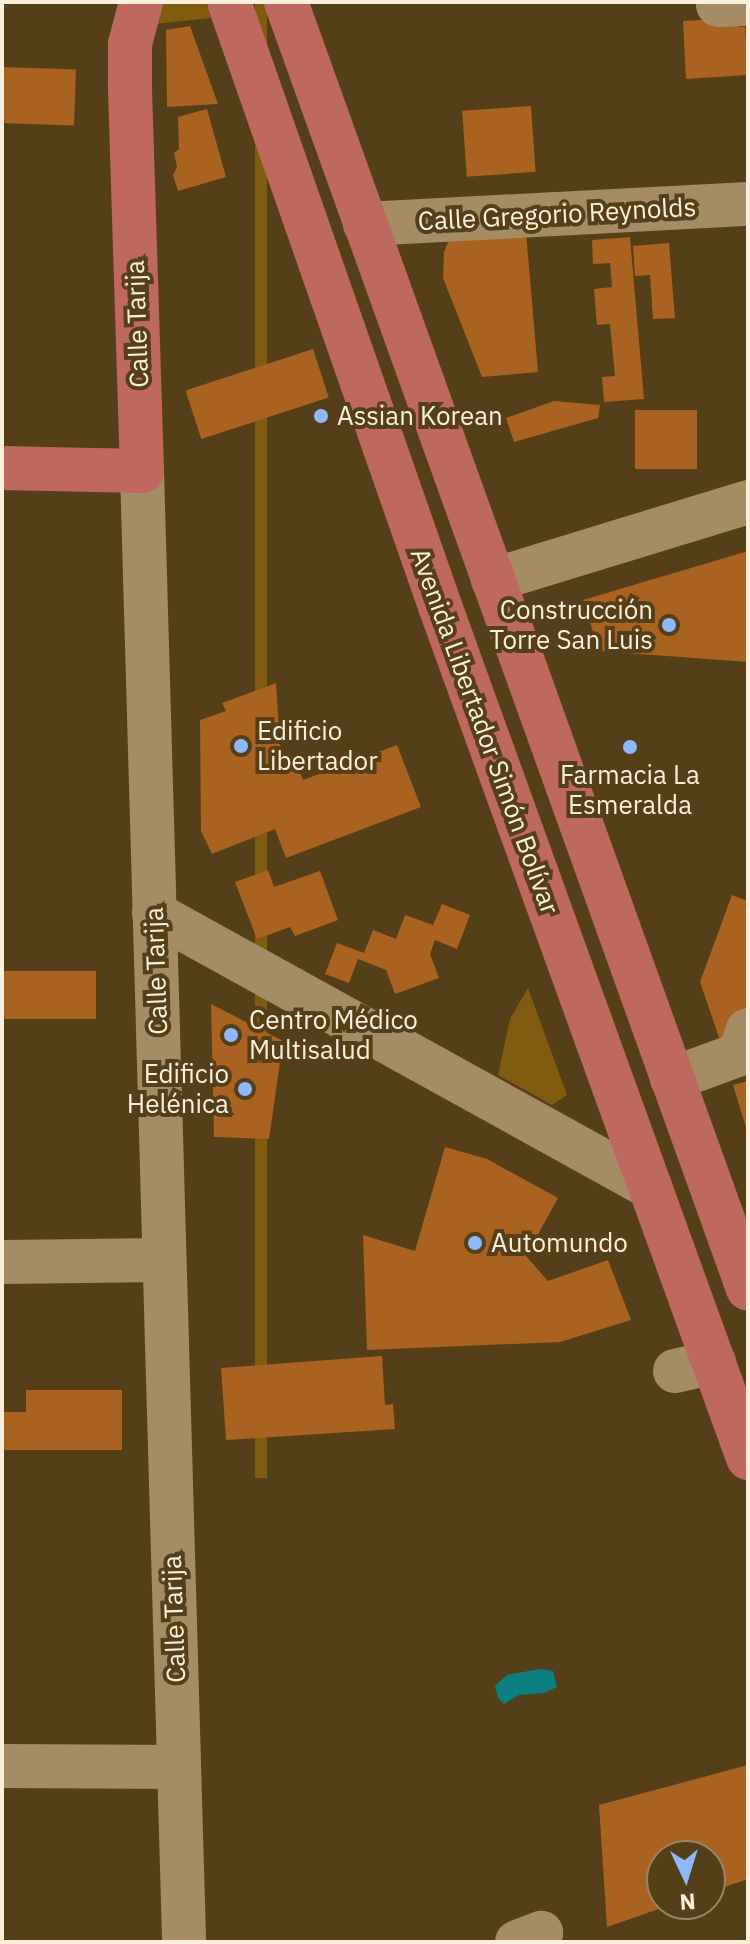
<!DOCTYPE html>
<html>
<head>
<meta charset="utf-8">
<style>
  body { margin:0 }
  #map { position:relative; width:750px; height:1944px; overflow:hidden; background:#553f18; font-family:"IBM Plex Sans",sans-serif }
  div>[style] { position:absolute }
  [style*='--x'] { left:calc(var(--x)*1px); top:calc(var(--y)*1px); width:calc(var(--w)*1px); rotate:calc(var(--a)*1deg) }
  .green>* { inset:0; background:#815b10; transform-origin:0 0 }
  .water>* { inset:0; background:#0c7f83 }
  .building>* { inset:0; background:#a9621f; transform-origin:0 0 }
  .minor>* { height:44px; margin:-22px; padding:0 22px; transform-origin:22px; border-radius:22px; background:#a58c64 }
  .major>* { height:44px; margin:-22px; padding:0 22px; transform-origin:22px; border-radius:22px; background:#bf685e }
  .dots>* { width:22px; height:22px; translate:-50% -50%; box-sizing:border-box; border:4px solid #553f18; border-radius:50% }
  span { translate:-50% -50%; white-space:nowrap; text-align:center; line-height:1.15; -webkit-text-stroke:8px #553f18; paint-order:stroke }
  .street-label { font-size:26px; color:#fcefda }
  .poi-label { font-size:26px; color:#fcefda }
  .left { translate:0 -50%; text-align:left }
  .right { translate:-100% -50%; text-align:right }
  .frame { position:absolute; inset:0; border:4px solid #fcefda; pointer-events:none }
  .north { position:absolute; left:646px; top:1840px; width:80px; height:80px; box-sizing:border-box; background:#553f18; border:2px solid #988566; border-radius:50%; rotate:176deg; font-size:22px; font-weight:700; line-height:32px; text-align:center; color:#fcefda }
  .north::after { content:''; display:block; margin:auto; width:28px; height:36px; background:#8db9fc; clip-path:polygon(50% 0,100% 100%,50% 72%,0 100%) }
</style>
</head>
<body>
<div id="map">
  <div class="green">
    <div style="clip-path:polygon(160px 2px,205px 2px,211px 18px,154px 24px)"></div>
    <div style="left:255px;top:2px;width:12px;height:1476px"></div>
    <div style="clip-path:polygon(528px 988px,567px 1095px,552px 1105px,498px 1075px,510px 1019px)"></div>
  </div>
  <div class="water">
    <div style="clip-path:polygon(540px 1669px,553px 1671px,557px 1687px,544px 1693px,519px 1695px,504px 1704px,498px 1698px,495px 1686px,507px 1675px)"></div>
  </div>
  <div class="building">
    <div style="clip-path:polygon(737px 18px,738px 27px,745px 27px,748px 75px,686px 79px,683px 21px)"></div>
    <div style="clip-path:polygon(190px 26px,218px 104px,167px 107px,166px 30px)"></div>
    <div style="left:3px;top:67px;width:73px;height:56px;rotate:2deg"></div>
    <div style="left:531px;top:106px;width:66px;height:69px;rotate:86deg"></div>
    <div style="clip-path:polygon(207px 109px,226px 177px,178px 191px,173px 175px,177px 167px,174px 153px,179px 149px,178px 117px)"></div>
    <div style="clip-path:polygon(526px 232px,538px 372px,482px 377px,443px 278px,444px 252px,448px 242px,460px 237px)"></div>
    <div style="clip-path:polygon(630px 237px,644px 399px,604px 402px,602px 377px,615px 376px,610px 324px,597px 325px,594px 289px,612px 287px,610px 263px,593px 264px,592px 240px)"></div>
    <div style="clip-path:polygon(669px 243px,675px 318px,653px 319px,650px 275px,635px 276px,633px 246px)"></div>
    <div style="left:313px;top:349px;width:51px;height:134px;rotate:72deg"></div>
    <div style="clip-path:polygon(554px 401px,600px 405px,598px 418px,514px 442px,506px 418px)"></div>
    <div style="left:697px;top:410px;width:59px;height:62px;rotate:90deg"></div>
    <div style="clip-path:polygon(748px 551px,748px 662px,599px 651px,583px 600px)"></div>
    <div style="clip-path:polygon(276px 683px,282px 773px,298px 767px,303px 780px,397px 745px,421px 807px,286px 858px,275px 829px,212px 854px,201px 831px,200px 720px,226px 711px,222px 703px)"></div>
    <div style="clip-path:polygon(268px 870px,274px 887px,320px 871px,338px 920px,295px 936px,290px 927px,257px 939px,235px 882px)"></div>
    <div style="clip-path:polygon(732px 895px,748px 901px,748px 1007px,735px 1041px,722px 1046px,700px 982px)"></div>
    <div style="clip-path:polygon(442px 904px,470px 915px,457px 949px,435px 940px,430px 954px,439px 978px,395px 994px,386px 970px,358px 959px,349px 983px,325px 974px,337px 943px,364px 953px,373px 930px,396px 939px,405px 915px,433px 925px)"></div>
    <div style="left:96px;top:971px;width:48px;height:94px;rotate:90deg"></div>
    <div style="clip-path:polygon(211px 1004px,283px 1041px,269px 1139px,214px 1137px)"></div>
    <div style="clip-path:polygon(748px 1081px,748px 1131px,747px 1131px,733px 1085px)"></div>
    <div style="clip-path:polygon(445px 1147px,487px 1159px,558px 1198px,526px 1256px,548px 1281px,608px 1260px,631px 1320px,560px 1342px,367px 1350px,363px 1235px,415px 1251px)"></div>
    <div style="clip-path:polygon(382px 1356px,385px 1405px,393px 1404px,395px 1429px,226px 1440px,221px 1368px)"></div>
    <div style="clip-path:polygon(26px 1390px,122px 1390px,122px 1450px,2px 1450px,2px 1412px,26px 1412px)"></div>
    <div style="clip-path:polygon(748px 1765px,748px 1879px,710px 1892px,710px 1856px,662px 1856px,662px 1904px,673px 1904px,607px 1927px,599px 1805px)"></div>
  </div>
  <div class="minor">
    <div style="--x:718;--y:5;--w:30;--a:-2"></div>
    <div style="--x:365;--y:224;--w:384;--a:-3"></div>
    <div style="--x:142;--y:471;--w:1472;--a:88.36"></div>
    <div style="--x:493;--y:580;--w:267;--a:-17"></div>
    <div style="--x:154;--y:913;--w:567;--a:28.92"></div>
    <div style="--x:672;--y:1079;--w:72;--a:-20.2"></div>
    <div style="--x:740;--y:1054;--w:25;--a:-72"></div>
    <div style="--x:2;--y:1262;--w:162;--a:-0.7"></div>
    <div style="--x:675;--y:1371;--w:40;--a:-13"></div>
    <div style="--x:2;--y:1766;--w:177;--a:0.3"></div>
    <div style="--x:517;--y:1942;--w:26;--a:-21"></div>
  </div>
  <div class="major">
    <div style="--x:229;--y:2;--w:640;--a:70.74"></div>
    <div style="--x:440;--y:606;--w:906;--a:70.12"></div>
    <div style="--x:286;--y:2;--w:1367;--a:70.25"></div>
    <div style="--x:2;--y:468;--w:140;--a:1.2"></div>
    <div style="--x:142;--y:471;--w:388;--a:-91.8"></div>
    <div style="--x:130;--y:83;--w:39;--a:-90"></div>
    <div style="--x:130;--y:44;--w:43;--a:-75.3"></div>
  </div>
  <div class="dots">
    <div style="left:321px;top:416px;background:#8db9fc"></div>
    <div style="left:669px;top:625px;background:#8db9fc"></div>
    <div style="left:241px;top:746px;background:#8db9fc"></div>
    <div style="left:630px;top:747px;background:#8db9fc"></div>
    <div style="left:231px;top:1035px;background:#8db9fc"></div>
    <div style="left:245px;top:1089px;background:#8db9fc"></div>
    <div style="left:475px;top:1243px;background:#8db9fc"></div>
  </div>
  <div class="street-label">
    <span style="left:557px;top:214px;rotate:-3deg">Calle Gregorio Reynolds</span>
    <span style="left:137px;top:324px;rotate:-92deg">Calle Tarija</span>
    <span style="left:485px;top:731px;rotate:70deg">Avenida Libertador Simón Bolívar</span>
    <span style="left:156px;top:971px;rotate:-92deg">Calle Tarija</span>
    <span style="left:174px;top:1619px;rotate:-92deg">Calle Tarija</span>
  </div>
  <div class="poi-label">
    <span class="left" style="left:337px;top:416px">Assian Korean</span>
    <span class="right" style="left:653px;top:625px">Construcción<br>Torre San Luis</span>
    <span class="left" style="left:257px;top:746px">Edificio<br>Libertador</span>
    <span style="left:630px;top:790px">Farmacia La<br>Esmeralda</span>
    <span class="left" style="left:249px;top:1035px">Centro Médico<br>Multisalud</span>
    <span class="right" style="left:229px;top:1089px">Edificio<br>Helénica</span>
    <span class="left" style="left:491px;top:1243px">Automundo</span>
  </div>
  <div class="frame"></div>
  <div class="north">N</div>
</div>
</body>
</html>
